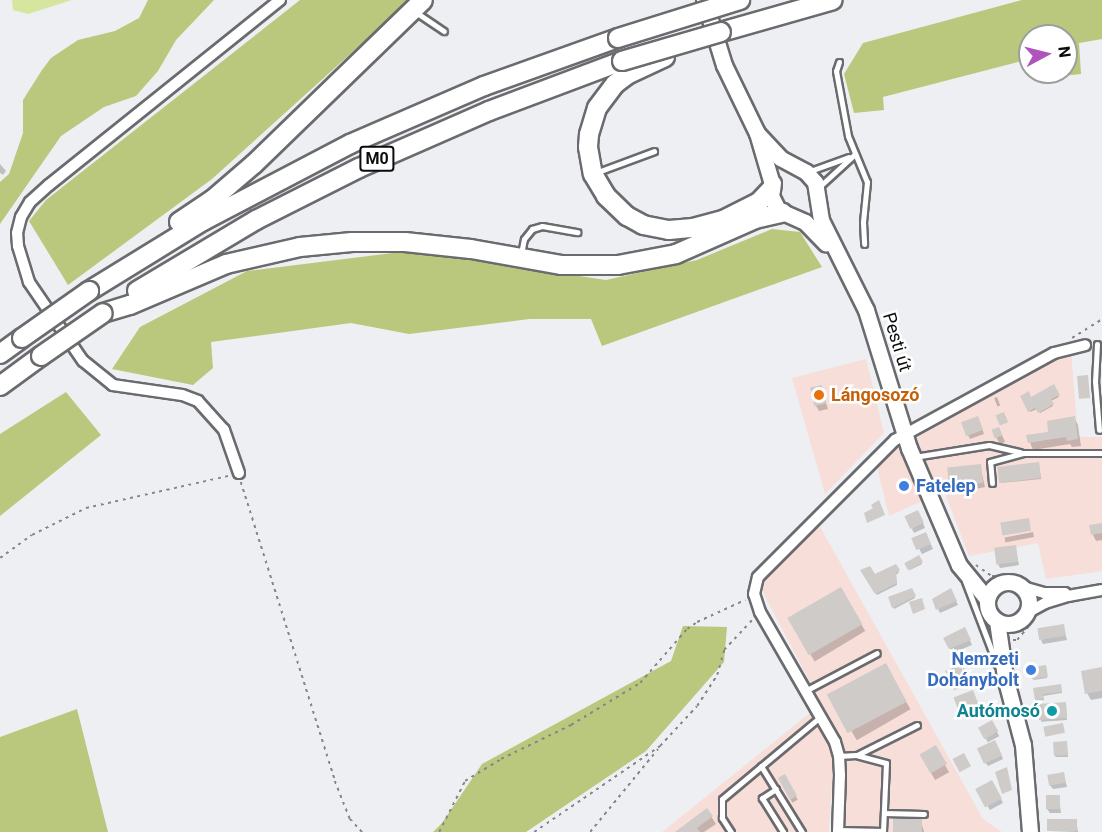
<!DOCTYPE html>
<html>
<head>
<meta charset="utf-8">
<style>
  body { margin:0 }
  #map { position:relative; width:1102px; height:832px; overflow:hidden; background:#edeff2; font-family:Roboto,sans-serif }
  div>[style] { position:absolute }
  [style*='--x'] { left:calc(var(--x)*1px); top:calc(var(--y)*1px); width:calc(var(--w)*1px); rotate:calc(var(--a)*1deg) }
  .industrial>* { inset:0; background:#f8ded8 }
  .green>* { inset:0; background:#d7e69e }
  .forest>* { inset:0; background:#b9c87c }
  .shadow>* { inset:0; background:#0003; transform-origin:0 0 }
  .building>* { inset:0; background:#cecbc9; transform-origin:0 0 }
  .path>* { height:1.5px; margin-top:-0.75px; transform-origin:0; background:repeating-linear-gradient(90deg,#858688 0 3px,transparent 0 7.5px) }
  .roads { filter:drop-shadow(2px 0 #6a6b6e) drop-shadow(-2px 0 #6a6b6e) drop-shadow(0 2px #6a6b6e) drop-shadow(0 -2px #6a6b6e) }
  .service>* { height:5px; margin:-2.5px; padding:0 2.5px; transform-origin:2.5px; border-radius:2.5px; background:#fff }
  .minor>* { height:10px; margin:-5px; padding:0 5px; transform-origin:5px; border-radius:5px; background:#fff }
  .secondary>* { height:15px; margin:-7.5px; padding:0 7.5px; transform-origin:7.5px; border-radius:7.5px; background:#fff }
  .secondary>.ring { margin:-7.5px; padding:0; box-sizing:content-box; background:none; border:15px solid #fff; border-radius:50% }
  .trunk>* { height:18px; margin:-9px; padding:0 9px; transform-origin:9px; border-radius:9px; background:#fff }
  .bridges { filter:drop-shadow(2px 0 #6a6b6e) drop-shadow(-2px 0 #6a6b6e) drop-shadow(0 2px #6a6b6e) drop-shadow(0 -2px #6a6b6e) }
  .trunk-bridge>* { height:18px; margin:-9px; padding:0 9px; transform-origin:9px; border-radius:9px; background:#fff }
  .dots>* { width:16px; height:16px; translate:-50% -50%; box-sizing:border-box; border:3px solid #fff; border-radius:50% }
  span { translate:-50% -50%; white-space:nowrap; text-align:center; line-height:1.15; -webkit-text-stroke:5px #fff; paint-order:stroke }
  .shield-label span { padding:2px 4px; background:#fff; border:2px solid; border-radius:4px; -webkit-text-stroke-width:0 }
  .shield-label { font-size:16px; color:#0b0c0d; font-weight:700 }
  .street-label { font-size:18px; color:#0b0c0d }
  .food-label { font-size:18px; color:#c56008; font-weight:700 }
  .left { translate:0 -50%; text-align:left }
  .shop-label { font-size:18px; color:#366cbe; font-weight:700 }
  .right { translate:-100% -50%; text-align:right }
  .culture-label { font-size:18px; color:#0d838f; font-weight:700 }
  .north { position:absolute; left:1018px; top:24px; width:60px; height:60px; box-sizing:border-box; background:#fff; border:2px solid #9d9e9e; border-radius:50%; rotate:83deg; font-size:16px; font-weight:700; line-height:24px; text-align:center; color:#0b0c0d }
  .north::after { content:''; display:block; margin:auto; width:21px; height:27px; background:#b153bd; clip-path:polygon(50% 0,100% 100%,50% 72%,0 100%) }
</style>
</head>
<body>
<div id="map">
  <div class="industrial">
    <div style="clip-path:polygon(1071px 351px,1078px 437px,1102px 437px,1102px 571px,1046px 579px,1038px 543px,969px 556px,944px 491px,889px 516px,877px 467px,892px 452px,1046px 361px)"></div>
    <div style="clip-path:polygon(866px 359px,884px 433px,825px 494px,792px 378px)"></div>
    <div style="clip-path:polygon(818px 523px,983px 819px,1002px 832px,842px 832px,845px 749px,755px 577px)"></div>
    <div style="clip-path:polygon(810px 713px,828px 741px,833px 763px,829px 832px,662px 832px)"></div>
  </div>
  <div class="green">
    <div style="clip-path:polygon(12px 0,72px 0,28px 14px,13px 10px)"></div>
  </div>
  <div class="forest">
    <div style="clip-path:polygon(148px 0,214px 0,176px 40px,158px 71px,136px 96px,104px 107px,61px 136px,0 224px,0 182px,9px 174px,23px 133px,23px 100px,42px 70px,51px 58px,78px 40px,115px 31px,139px 18px)"></div>
    <div style="clip-path:polygon(300px 0,410px 0,212px 179px,68px 285px,29px 221px,46px 200px)"></div>
    <div style="clip-path:polygon(1022px 0,1102px 0,1102px 39px,1079px 43px,1081px 74px,1053px 77px,1051px 72px,1066px 72px,1066px 36px,1030px 36px,1030px 59px,883px 97px,884px 110px,854px 113px,844px 74px,863px 43px)"></div>
    <div style="clip-path:polygon(772px 229px,800px 232px,822px 267px,602px 346px,591px 319px,529px 319px,409px 334px,351px 323px,211px 342px,213px 368px,193px 385px,112px 369px,140px 327px,247px 271px,409px 251px,606px 280px,697px 260px)"></div>
    <div style="clip-path:polygon(66px 392px,101px 435px,0 516px,0 434px)"></div>
    <div style="clip-path:polygon(683px 626px,727px 627px,724px 662px,646px 751px,526px 832px,433px 832px,442px 823px,482px 764px,671px 661px)"></div>
    <div style="clip-path:polygon(77px 709px,108px 832px,0 832px,0 737px)"></div>
  </div>
  <div class="shadow">
    <div style="clip-path:polygon(0 164px,6px 171px,3px 175px,0 173px)"></div>
    <div style="clip-path:polygon(1053px 386px,1059px 397px,1051px 401px,1053px 406px,1040px 413px,1037px 409px,1030px 412px,1022px 397px,1031px 399px)"></div>
    <div style="clip-path:polygon(821px 387px,828px 409px,819px 411px,816px 406px)"></div>
    <div style="left:997px;top:397px;width:9px;height:3px;rotate:69deg"></div>
    <div style="clip-path:polygon(1074px 418px,1078px 425px,1081px 446px,1072px 447px,1070px 444px,1033px 450px,1028px 437px,1050px 433px)"></div>
    <div style="clip-path:polygon(980px 422px,984px 434px,970px 439px,968px 435px)"></div>
    <div style="clip-path:polygon(999px 428px,1005px 442px,1000px 444px,996px 437px)"></div>
    <div style="clip-path:polygon(980px 465px,985px 487px,956px 493px,953px 489px)"></div>
    <div style="clip-path:polygon(1039px 465px,1041px 479px,1000px 483px)"></div>
    <div style="clip-path:polygon(920px 516px,925px 528px,914px 533px,912px 529px)"></div>
    <div style="clip-path:polygon(1102px 525px,1102px 540px,1096px 541px,1093px 535px)"></div>
    <div style="left:1033px;top:532px;width:5px;height:29px;rotate:79deg"></div>
    <div style="clip-path:polygon(928px 538px,933px 549px,922px 554px,914px 539px)"></div>
    <div style="clip-path:polygon(1015px 546px,1019px 565px,1000px 568px,998px 564px)"></div>
    <div style="clip-path:polygon(919px 557px,922px 564px,910px 570px,906px 562px)"></div>
    <div style="clip-path:polygon(895px 566px,899px 572px,896px 575px,897px 585px,877px 595px,863px 571px,874px 576px)"></div>
    <div style="left:840px;top:589px;width:49px;height:59px;rotate:59deg"></div>
    <div style="clip-path:polygon(912px 589px,915px 598px,894px 609px,890px 598px)"></div>
    <div style="clip-path:polygon(953px 594px,958px 605px,940px 613px,938px 609px)"></div>
    <div style="clip-path:polygon(1063px 626px,1067px 640px,1043px 644px,1041px 640px)"></div>
    <div style="clip-path:polygon(967px 633px,972px 645px,953px 653px,945px 639px)"></div>
    <div style="left:885px;top:665px;width:51px;height:62px;rotate:60deg"></div>
    <div style="clip-path:polygon(1046px 668px,1047px 678px,1034px 680px,1033px 679px)"></div>
    <div style="clip-path:polygon(1102px 669px,1102px 698px,1091px 700px,1087px 693px)"></div>
    <div style="clip-path:polygon(965px 670px,970px 685px,954px 690px,952px 686px)"></div>
    <div style="clip-path:polygon(1061px 687px,1062px 693px,1043px 696px,1044px 701px,1036px 700px,1035px 689px)"></div>
    <div style="left:973px;top:692px;width:17px;height:19px;rotate:69deg"></div>
    <div style="left:1066px;top:705px;width:15px;height:26px;rotate:86deg"></div>
    <div style="left:992px;top:722px;width:16px;height:13px;rotate:63deg"></div>
    <div style="clip-path:polygon(1066px 743px,1068px 757px,1056px 757px,1055px 756px)"></div>
    <div style="clip-path:polygon(997px 746px,1003px 759px,988px 766px,985px 762px)"></div>
    <div style="left:935px;top:747px;width:29px;height:16px;rotate:61deg"></div>
    <div style="clip-path:polygon(1063px 773px,1067px 787px,1053px 789px,1050px 785px)"></div>
    <div style="left:785px;top:776px;width:27px;height:6px;rotate:62deg"></div>
    <div style="clip-path:polygon(992px 782px,1003px 803px,990px 810px,978px 791px)"></div>
    <div style="clip-path:polygon(1059px 797px,1061px 813px,1050px 813px,1047px 809px)"></div>
    <div style="clip-path:polygon(707px 810px,716px 824px,704px 832px,678px 832px)"></div>
    <div style="clip-path:polygon(1076px 820px,1078px 832px,1049px 831px)"></div>
    <div style="clip-path:polygon(921px 821px,924px 832px,894px 832px)"></div>
  </div>
  <div class="building">
    <div style="left:1088px;top:375px;width:23px;height:11px;rotate:85deg"></div>
    <div style="clip-path:polygon(1054px 384px,1060px 395px,1051px 399px,1054px 404px,1038px 413px,1035px 408px,1028px 412px,1020px 396px,1029px 391px,1031px 397px)"></div>
    <div style="left:822px;top:385px;width:19px;height:12px;rotate:78deg"></div>
    <div style="left:1004px;top:412px;width:11px;height:9px;rotate:68deg"></div>
    <div style="left:978px;top:416px;width:15px;height:18px;rotate:70deg"></div>
    <div style="clip-path:polygon(1075px 416px,1078px 439px,1067px 441px,1066px 437px,1028px 443px,1026px 435px,1048px 432px,1047px 421px)"></div>
    <div style="left:999px;top:427px;width:9px;height:8px;rotate:69deg"></div>
    <div style="left:1039px;top:462px;width:16px;height:42px;rotate:83deg"></div>
    <div style="left:981px;top:464px;width:19px;height:34px;rotate:84deg"></div>
    <div style="clip-path:polygon(879px 500px,885px 515px,867px 523px,864px 513px,873px 508px,871px 505px)"></div>
    <div style="left:918px;top:510px;width:14px;height:15px;rotate:65deg"></div>
    <div style="left:1029px;top:518px;width:13px;height:29px;rotate:81deg"></div>
    <div style="clip-path:polygon(1102px 523px,1102px 533px,1091px 535px,1089px 525px)"></div>
    <div style="left:926px;top:532px;width:13px;height:16px;rotate:67deg"></div>
    <div style="left:1016px;top:545px;width:17px;height:22px;rotate:83deg"></div>
    <div style="left:919px;top:555px;width:8px;height:17px;rotate:60deg"></div>
    <div style="clip-path:polygon(896px 564px,900px 570px,896px 573px,897px 583px,875px 594px,860px 570px,870px 566px,875px 574px)"></div>
    <div style="left:841px;top:587px;width:43px;height:62px;rotate:60deg"></div>
    <div style="clip-path:polygon(912px 588px,916px 596px,892px 608px,888px 597px)"></div>
    <div style="clip-path:polygon(951px 588px,957px 601px,936px 610px,932px 599px)"></div>
    <div style="clip-path:polygon(922px 598px,925px 609px,913px 614px,909px 602px)"></div>
    <div style="left:1064px;top:624px;width:12px;height:27px;rotate:81deg"></div>
    <div style="clip-path:polygon(965px 627px,971px 640px,949px 649px,943px 638px)"></div>
    <div style="left:886px;top:663px;width:44px;height:67px;rotate:62deg"></div>
    <div style="left:963px;top:664px;width:17px;height:19px;rotate:69deg"></div>
    <div style="left:1046px;top:665px;width:12px;height:16px;rotate:81deg"></div>
    <div style="clip-path:polygon(1102px 667px,1102px 691px,1085px 694px,1081px 671px)"></div>
    <div style="clip-path:polygon(1061px 684px,1062px 692px,1043px 694px,1044px 699px,1035px 700px,1033px 688px)"></div>
    <div style="left:973px;top:690px;width:17px;height:21px;rotate:69deg"></div>
    <div style="left:1066px;top:702px;width:16px;height:28px;rotate:86deg"></div>
    <div style="left:992px;top:720px;width:13px;height:16px;rotate:61deg"></div>
    <div style="left:1063px;top:723px;width:10px;height:20px;rotate:79deg"></div>
    <div style="left:995px;top:740px;width:17px;height:20px;rotate:65deg"></div>
    <div style="left:1067px;top:741px;width:14px;height:14px;rotate:86deg"></div>
    <div style="left:936px;top:745px;width:22px;height:19px;rotate:60deg"></div>
    <div style="left:964px;top:753px;width:15px;height:13px;rotate:62deg"></div>
    <div style="clip-path:polygon(1007px 767px,1012px 790px,1002px 794px,995px 772px)"></div>
    <div style="left:1064px;top:772px;width:11px;height:17px;rotate:80deg"></div>
    <div style="left:785px;top:774px;width:25px;height:8px;rotate:61deg"></div>
    <div style="left:992px;top:780px;width:21px;height:19px;rotate:62deg"></div>
    <div style="left:1046px;top:795px;width:14px;height:14px"></div>
    <div style="clip-path:polygon(707px 808px,713px 816px,697px 828px,700px 832px,675px 832px)"></div>
    <div style="left:893px;top:819px;width:29px;height:13px"></div>
    <div style="left:1047px;top:819px;width:30px;height:12px"></div>
  </div>
  <div class="path">
    <div style="--x:1072;--y:338;--w:36;--a:-32"></div>
    <div style="--x:241;--y:482;--w:313;--a:72.5"></div>
    <div style="--x:335;--y:781;--w:41;--a:68.5"></div>
    <div style="--x:350;--y:819;--w:18;--a:47"></div>
    <div style="--x:0;--y:558;--w:39;--a:-36"></div>
    <div style="--x:32;--y:535;--w:60;--a:-26.6"></div>
    <div style="--x:86;--y:508;--w:146;--a:-12.7"></div>
    <div style="--x:976;--y:565;--w:19;--a:35"></div>
    <div style="--x:992;--y:576;--w:26;--a:2"></div>
    <div style="--x:1013;--y:640;--w:4;--a:0"></div>
    <div style="--x:1017;--y:640;--w:23;--a:-50"></div>
    <div style="--x:439;--y:832;--w:57;--a:-63"></div>
    <div style="--x:465;--y:781;--w:42;--a:-31.4"></div>
    <div style="--x:501;--y:759;--w:78;--a:-25.9"></div>
    <div style="--x:571;--y:725;--w:81;--a:-31.3"></div>
    <div style="--x:640;--y:683;--w:72;--a:-49"></div>
    <div style="--x:687;--y:629;--w:12;--a:-35"></div>
    <div style="--x:697;--y:622;--w:53;--a:-24.6"></div>
    <div style="--x:534;--y:832;--w:153;--a:-34.3"></div>
    <div style="--x:660;--y:746;--w:54;--a:-47.2"></div>
    <div style="--x:697;--y:706;--w:37;--a:-57"></div>
    <div style="--x:717;--y:675;--w:26;--a:-74"></div>
    <div style="--x:724;--y:650;--w:42;--a:-46.9"></div>
    <div style="--x:590;--y:832;--w:107;--a:-50.7"></div>
  </div>
  <div class="roads">
    <div class="service">
      <div style="--x:414;--y:11;--w:36;--a:34"></div>
      <div style="--x:839;--y:62;--w:9;--a:108"></div>
      <div style="--x:836;--y:71;--w:66;--a:79.5"></div>
      <div style="--x:848;--y:136;--w:50;--a:67.6"></div>
      <div style="--x:867;--y:182;--w:40;--a:95.7"></div>
      <div style="--x:863;--y:222;--w:22;--a:87"></div>
      <div style="--x:810;--y:171;--w:41;--a:-19.7"></div>
      <div style="--x:595;--y:173;--w:63;--a:-20.4"></div>
      <div style="--x:819;--y:187;--w:49;--a:-42.5"></div>
      <div style="--x:521;--y:254;--w:15;--a:-79"></div>
      <div style="--x:524;--y:239;--w:13;--a:-51"></div>
      <div style="--x:532;--y:229;--w:10;--a:-17"></div>
      <div style="--x:542;--y:226;--w:36;--a:10"></div>
      <div style="--x:1097;--y:344;--w:37;--a:93"></div>
      <div style="--x:1095;--y:381;--w:49;--a:85.3"></div>
      <div style="--x:914;--y:457;--w:76;--a:-9.1"></div>
      <div style="--x:989;--y:445;--w:32;--a:13"></div>
      <div style="--x:992;--y:483;--w:21;--a:-95"></div>
      <div style="--x:990;--y:462;--w:35;--a:-15"></div>
      <div style="--x:1024;--y:453;--w:78;--a:0"></div>
      <div style="--x:965;--y:581;--w:90;--a:69.1"></div>
      <div style="--x:805;--y:691;--w:81;--a:-27.8"></div>
      <div style="--x:857;--y:755;--w:67;--a:-26.6"></div>
      <div style="--x:839;--y:756;--w:17;--a:-3"></div>
      <div style="--x:856;--y:755;--w:31;--a:15"></div>
      <div style="--x:886;--y:763;--w:69;--a:92.5"></div>
      <div style="--x:761;--y:766;--w:78;--a:58.2"></div>
      <div style="--x:776;--y:789;--w:17;--a:147"></div>
      <div style="--x:762;--y:798;--w:40;--a:58"></div>
      <div style="--x:884;--y:813;--w:40;--a:1.4"></div>
      <div style="--x:838;--y:830;--w:45;--a:1.3"></div>
      <div style="--x:731;--y:832;--w:17;--a:-123"></div>
      <div style="--x:722;--y:818;--w:19;--a:-90"></div>
      <div style="--x:722;--y:799;--w:128;--a:-39.9"></div>
    </div>
    <div class="minor">
      <div style="--x:239;--y:473;--w:46;--a:-109.2"></div>
      <div style="--x:224;--y:430;--w:39;--a:-132"></div>
      <div style="--x:198;--y:401;--w:17;--a:-159"></div>
      <div style="--x:182;--y:395;--w:70;--a:-171.8"></div>
      <div style="--x:113;--y:385;--w:38;--a:-141"></div>
      <div style="--x:83;--y:361;--w:96;--a:-124.4"></div>
      <div style="--x:29;--y:282;--w:38;--a:-107"></div>
      <div style="--x:18;--y:246;--w:13;--a:-94"></div>
      <div style="--x:17;--y:233;--w:16;--a:-76"></div>
      <div style="--x:21;--y:217;--w:17;--a:-59"></div>
      <div style="--x:30;--y:202;--w:25;--a:-42"></div>
      <div style="--x:49;--y:185;--w:296;--a:-38.7"></div>
      <div style="--x:1023;--y:587;--w:22;--a:16"></div>
      <div style="--x:1044;--y:593;--w:21;--a:0"></div>
      <div style="--x:1027;--y:613;--w:21;--a:-29"></div>
      <div style="--x:1045;--y:603;--w:24;--a:-17"></div>
      <div style="--x:1068;--y:596;--w:35;--a:-10"></div>
      <div style="--x:838;--y:832;--w:57;--a:-88"></div>
      <div style="--x:840;--y:775;--w:19;--a:-93"></div>
      <div style="--x:839;--y:756;--w:15;--a:-106"></div>
      <div style="--x:835;--y:742;--w:150;--a:-120"></div>
      <div style="--x:760;--y:612;--w:19;--a:-108"></div>
      <div style="--x:754;--y:594;--w:17;--a:-77"></div>
      <div style="--x:758;--y:577;--w:194;--a:-45"></div>
      <div style="--x:895;--y:440;--w:181;--a:-28.7"></div>
      <div style="--x:1054;--y:353;--w:32;--a:-14"></div>
    </div>
    <div class="secondary">
      <div style="--x:704;--y:0;--w:68;--a:72.9"></div>
      <div style="--x:724;--y:65;--w:76;--a:64.1"></div>
      <div style="--x:757;--y:133;--w:53;--a:73.6"></div>
      <div style="--x:757;--y:133;--w:34;--a:47"></div>
      <div style="--x:780;--y:158;--w:30;--a:28"></div>
      <div style="--x:806;--y:172;--w:13;--a:48"></div>
      <div style="--x:815;--y:182;--w:38;--a:81"></div>
      <div style="--x:821;--y:220;--w:101;--a:63.4"></div>
      <div style="--x:866;--y:310;--w:145;--a:72.7"></div>
      <div style="--x:909;--y:448;--w:127;--a:66.9"></div>
      <div style="--x:959;--y:565;--w:44;--a:50.5"></div>
      <div style="--x:773;--y:183;--w:13;--a:99"></div>
      <div style="--x:771;--y:196;--w:16;--a:63"></div>
      <div style="--x:778;--y:210;--w:30;--a:24"></div>
      <div style="--x:805;--y:222;--w:30;--a:46"></div>
      <div class="ring" style="left:987px;top:582px;width:27px;height:27px"></div>
      <div style="--x:997;--y:621;--w:57;--a:81.9"></div>
      <div style="--x:1005;--y:677;--w:70;--a:75.2"></div>
      <div style="--x:1023;--y:745;--w:87;--a:85.4"></div>
    </div>
    <div class="trunk">
      <div style="--x:721;--y:32;--w:116;--a:-15.9"></div>
      <div style="--x:665;--y:57;--w:42;--a:154.7"></div>
      <div style="--x:627;--y:75;--w:15;--a:143"></div>
      <div style="--x:615;--y:84;--w:30;--a:127"></div>
      <div style="--x:597;--y:108;--w:28;--a:107"></div>
      <div style="--x:589;--y:135;--w:12;--a:95"></div>
      <div style="--x:588;--y:147;--w:27;--a:80"></div>
      <div style="--x:593;--y:174;--w:26;--a:59"></div>
      <div style="--x:606;--y:196;--w:29;--a:44"></div>
      <div style="--x:627;--y:216;--w:18;--a:29"></div>
      <div style="--x:643;--y:225;--w:26;--a:11"></div>
      <div style="--x:669;--y:230;--w:24;--a:-5"></div>
      <div style="--x:693;--y:228;--w:31;--a:-15"></div>
      <div style="--x:723;--y:220;--w:40;--a:-26.6"></div>
      <div style="--x:759;--y:202;--w:18;--a:-47"></div>
      <div style="--x:179;--y:222;--w:40;--a:-34"></div>
      <div style="--x:212;--y:200;--w:55;--a:-40.6"></div>
      <div style="--x:254;--y:164;--w:235;--a:-44.1"></div>
      <div style="--x:89;--y:291;--w:134;--a:-31.6"></div>
      <div style="--x:203;--y:221;--w:166;--a:-27.6"></div>
      <div style="--x:350;--y:144;--w:146;--a:-23.4"></div>
      <div style="--x:484;--y:86;--w:142;--a:-19.7"></div>
      <div style="--x:137;--y:291;--w:139;--a:-30.8"></div>
      <div style="--x:256;--y:220;--w:115;--a:-26.8"></div>
      <div style="--x:359;--y:168;--w:142;--a:-23.7"></div>
      <div style="--x:489;--y:111;--w:142;--a:-20.6"></div>
      <div style="--x:103;--y:313;--w:28;--a:-17"></div>
      <div style="--x:130;--y:305;--w:104;--a:-23.1"></div>
      <div style="--x:226;--y:264;--w:76;--a:-12.9"></div>
      <div style="--x:300;--y:247;--w:52;--a:-5.5"></div>
      <div style="--x:352;--y:242;--w:53;--a:0"></div>
      <div style="--x:405;--y:242;--w:66;--a:6.1"></div>
      <div style="--x:471;--y:249;--w:91;--a:10.1"></div>
      <div style="--x:561;--y:265;--w:57;--a:0"></div>
      <div style="--x:618;--y:265;--w:59;--a:-10.7"></div>
      <div style="--x:676;--y:254;--w:86;--a:-23.9"></div>
      <div style="--x:755;--y:219;--w:28;--a:-13"></div>
      <div style="--x:0;--y:354;--w:27;--a:-36"></div>
      <div style="--x:0;--y:386;--w:51;--a:-36.2"></div>
    </div>
  </div>
  <div class="bridges">
    <div class="trunk-bridge">
      <div style="--x:618;--y:38;--w:128;--a:-17.3"></div>
      <div style="--x:622;--y:61;--w:103;--a:-16.3"></div>
      <div style="--x:22;--y:338;--w:82;--a:-35"></div>
      <div style="--x:41;--y:356;--w:75;--a:-34.7"></div>
    </div>
  </div>
  <div class="dots">
    <div style="left:819px;top:395px;background:#e8710a"></div>
    <div style="left:904px;top:486px;background:#3f7fe0"></div>
    <div style="left:1031px;top:670px;background:#3f7fe0"></div>
    <div style="left:1052px;top:711px;background:#0f9aa8"></div>
  </div>
  <div class="shield-label">
    <span style="left:377px;top:159px">M0</span>
  </div>
  <div class="street-label">
    <span style="left:897px;top:342px;rotate:73deg">Pesti út</span>
  </div>
  <div class="food-label">
    <span class="left" style="left:831px;top:395px">Lángosozó</span>
  </div>
  <div class="shop-label">
    <span class="left" style="left:916px;top:486px">Fatelep</span>
    <span class="right" style="left:1019px;top:670px">Nemzeti<br>Dohánybolt</span>
  </div>
  <div class="culture-label">
    <span class="right" style="left:1040px;top:711px">Autómosó</span>
  </div>
  <div class="north">N</div>
</div>
</body>
</html>
